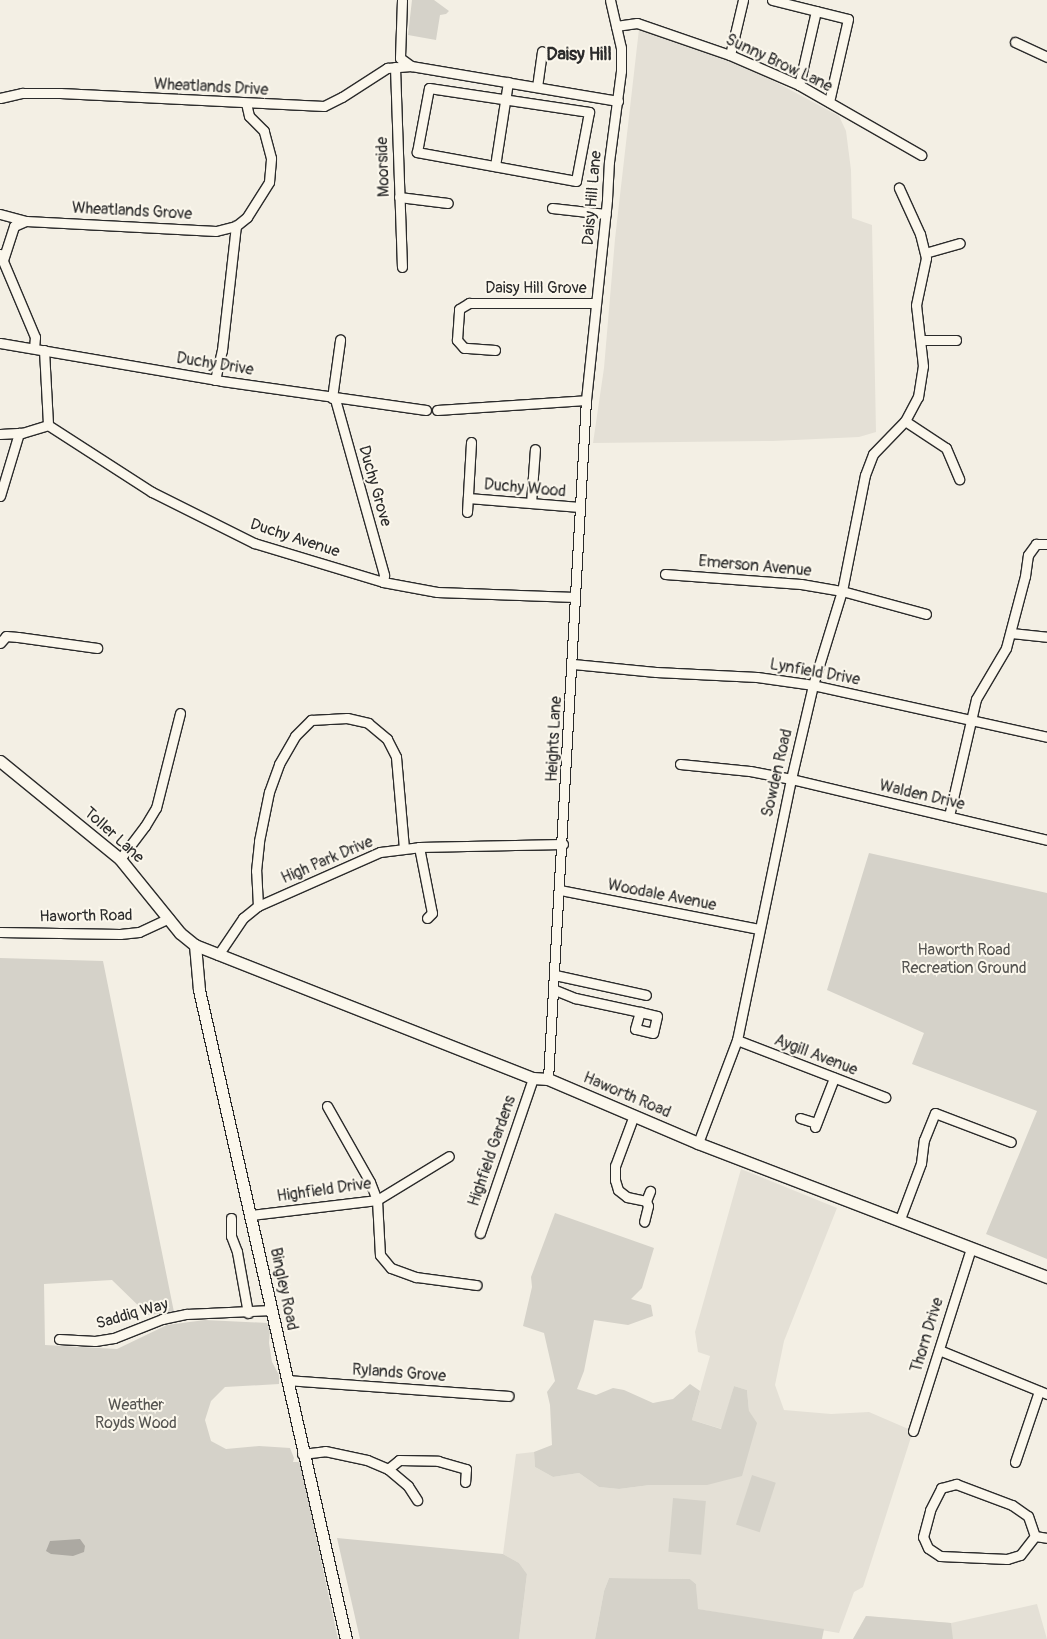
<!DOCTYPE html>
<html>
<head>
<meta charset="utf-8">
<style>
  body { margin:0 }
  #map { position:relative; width:1047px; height:1639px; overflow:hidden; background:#f3efe4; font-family:Pangolin,sans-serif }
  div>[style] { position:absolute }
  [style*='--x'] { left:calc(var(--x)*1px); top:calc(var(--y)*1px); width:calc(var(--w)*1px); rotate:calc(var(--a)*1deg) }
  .built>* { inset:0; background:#e4e0d6 }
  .green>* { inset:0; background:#d5d2c9; transform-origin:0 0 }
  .water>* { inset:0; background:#aca9a2 }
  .roads { filter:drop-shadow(1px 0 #2b2b2b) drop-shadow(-1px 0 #2b2b2b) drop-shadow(0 1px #2b2b2b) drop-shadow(0 -1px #2b2b2b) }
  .minor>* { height:9px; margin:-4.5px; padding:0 4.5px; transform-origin:4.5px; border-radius:4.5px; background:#fbf7ec }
  .major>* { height:11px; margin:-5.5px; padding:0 5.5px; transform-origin:5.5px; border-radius:5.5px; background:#fbf7ec }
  span { translate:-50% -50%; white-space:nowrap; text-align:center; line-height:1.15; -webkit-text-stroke:4px #fbf7ec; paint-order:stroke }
  .street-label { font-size:16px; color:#2b2b2b }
  .park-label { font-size:16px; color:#565552 }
  .neighbourhood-label { font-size:18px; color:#2b2b2b; font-weight:700 }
</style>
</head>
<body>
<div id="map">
  <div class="built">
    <div style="clip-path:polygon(639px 29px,700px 49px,757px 72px,839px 116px,846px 131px,851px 170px,852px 218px,872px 225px,876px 432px,859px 437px,773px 441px,593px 443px,604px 368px,615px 239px)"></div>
    <div style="clip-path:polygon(741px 1169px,837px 1208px,784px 1341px,775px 1385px,784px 1410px,831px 1414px,869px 1412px,913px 1431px,863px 1587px,854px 1592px,839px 1633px,697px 1609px,696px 1584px,690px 1579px,609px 1578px,604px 1591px,595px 1639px,519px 1639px,527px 1574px,519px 1563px,503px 1554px,516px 1454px,534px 1452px,535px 1467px,553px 1477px,579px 1473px,599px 1487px,619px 1489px,650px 1485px,749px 1411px,747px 1390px,734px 1386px,722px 1429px,692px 1420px,710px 1356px,698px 1352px,695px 1332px)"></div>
    <div style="clip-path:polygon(1037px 1604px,1047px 1639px,853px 1639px,866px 1616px,951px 1623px)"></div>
  </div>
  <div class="green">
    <div style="clip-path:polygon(412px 0,434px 0,449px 11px,446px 14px,440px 15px,436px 40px,408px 35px)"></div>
    <div style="clip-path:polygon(869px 853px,1047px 893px,1047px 1259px,986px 1234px,1037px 1111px,912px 1064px,924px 1033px,827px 990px)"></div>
    <div style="clip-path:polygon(0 958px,103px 961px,174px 1312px,148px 1315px,112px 1280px,44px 1284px,45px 1345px,117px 1349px,167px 1325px,205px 1320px,267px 1323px,270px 1329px,269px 1343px,272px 1362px,279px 1375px,279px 1384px,225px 1387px,211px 1401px,205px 1420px,211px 1441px,226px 1449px,259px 1446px,290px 1448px,294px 1458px,293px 1462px,300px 1462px,338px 1639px,0 1639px)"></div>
    <div style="clip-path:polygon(555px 1213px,654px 1248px,642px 1288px,631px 1299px,651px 1305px,653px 1316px,628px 1325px,594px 1320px,584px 1371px,577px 1389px,596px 1395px,613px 1388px,624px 1390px,653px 1403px,673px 1399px,690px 1384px,700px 1391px,692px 1420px,721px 1429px,734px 1386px,747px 1390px,749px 1411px,757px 1423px,742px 1476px,707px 1485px,650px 1485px,619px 1489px,599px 1487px,579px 1473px,553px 1477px,535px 1467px,534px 1452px,552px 1445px,550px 1405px,547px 1392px,555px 1381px,544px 1333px,523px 1326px,532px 1287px,531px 1277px)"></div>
    <div style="left:752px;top:1475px;width:25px;height:52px;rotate:18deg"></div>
    <div style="left:673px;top:1498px;width:33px;height:54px;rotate:5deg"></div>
    <div style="clip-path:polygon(337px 1538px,503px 1554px,519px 1563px,527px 1574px,519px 1639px,360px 1639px)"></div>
    <div style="clip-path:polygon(609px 1578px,690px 1579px,696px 1584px,698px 1609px,824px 1629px,822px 1639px,595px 1639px,604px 1591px)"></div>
    <div style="clip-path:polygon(866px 1616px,951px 1623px,953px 1639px,853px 1639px)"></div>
  </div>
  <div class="water">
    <div style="clip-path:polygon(80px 1539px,85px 1546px,84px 1552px,73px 1556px,51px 1554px,46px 1551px,50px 1541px)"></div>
  </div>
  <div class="roads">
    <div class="minor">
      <div style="--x:402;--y:0;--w:58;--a:92"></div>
      <div style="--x:400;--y:58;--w:14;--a:36"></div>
      <div style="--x:772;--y:0;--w:78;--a:14"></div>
      <div style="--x:848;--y:19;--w:85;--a:102.9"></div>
      <div style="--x:616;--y:26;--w:21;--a:-8"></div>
      <div style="--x:637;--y:23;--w:98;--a:19"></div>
      <div style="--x:730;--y:55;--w:75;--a:23.5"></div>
      <div style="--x:799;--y:85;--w:141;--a:29.8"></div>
      <div style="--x:1015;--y:42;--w:35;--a:25"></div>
      <div style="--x:730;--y:55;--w:57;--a:-76.7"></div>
      <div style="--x:395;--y:67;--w:200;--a:88"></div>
      <div style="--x:799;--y:85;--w:76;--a:-77.1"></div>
      <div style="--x:537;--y:87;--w:36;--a:-82"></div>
      <div style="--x:429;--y:88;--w:162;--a:8.5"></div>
      <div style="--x:589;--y:112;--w:70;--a:100.7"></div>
      <div style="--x:576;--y:181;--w:162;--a:-169.7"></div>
      <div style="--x:417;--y:152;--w:65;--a:-79.4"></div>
      <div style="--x:0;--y:98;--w:23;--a:-13"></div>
      <div style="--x:22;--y:93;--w:38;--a:0"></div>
      <div style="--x:60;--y:93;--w:264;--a:2.8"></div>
      <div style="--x:324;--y:106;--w:20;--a:-27"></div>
      <div style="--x:342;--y:97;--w:54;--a:-32.8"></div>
      <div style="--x:387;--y:68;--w:24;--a:-5"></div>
      <div style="--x:411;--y:66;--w:210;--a:9.6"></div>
      <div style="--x:495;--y:166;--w:85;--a:-81.2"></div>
      <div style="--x:399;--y:197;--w:49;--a:7"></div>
      <div style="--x:552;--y:208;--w:54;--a:6.3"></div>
      <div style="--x:0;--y:214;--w:27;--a:15"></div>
      <div style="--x:26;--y:221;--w:190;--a:3"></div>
      <div style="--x:216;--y:231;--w:21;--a:-14"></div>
      <div style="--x:236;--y:226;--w:14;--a:-39"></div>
      <div style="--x:247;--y:217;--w:41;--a:-57.8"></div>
      <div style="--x:269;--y:182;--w:24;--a:-85"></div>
      <div style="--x:271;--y:158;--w:28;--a:-105"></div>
      <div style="--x:264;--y:131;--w:21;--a:-135"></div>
      <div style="--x:249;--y:116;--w:13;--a:-103"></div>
      <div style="--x:925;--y:253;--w:36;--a:-16"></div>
      <div style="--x:0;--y:254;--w:90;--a:67.1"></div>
      <div style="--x:35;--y:337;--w:11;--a:95"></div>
      <div style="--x:3;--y:260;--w:36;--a:-72"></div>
      <div style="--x:14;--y:226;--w:13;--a:-23"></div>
      <div style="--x:921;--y:340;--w:35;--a:0"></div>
      <div style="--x:0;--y:343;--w:225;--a:9.7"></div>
      <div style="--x:222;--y:381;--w:206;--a:8.1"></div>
      <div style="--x:44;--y:350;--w:75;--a:86.9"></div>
      <div style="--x:48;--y:425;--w:124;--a:32.8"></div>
      <div style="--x:152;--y:492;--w:114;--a:26.6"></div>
      <div style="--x:254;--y:543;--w:135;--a:16.8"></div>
      <div style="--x:383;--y:582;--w:55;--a:10.5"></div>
      <div style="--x:437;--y:592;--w:138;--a:2.1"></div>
      <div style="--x:495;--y:350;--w:31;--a:-176"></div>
      <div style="--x:464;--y:348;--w:11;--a:-131"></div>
      <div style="--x:457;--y:340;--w:31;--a:-86"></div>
      <div style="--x:459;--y:309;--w:12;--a:-31"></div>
      <div style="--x:469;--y:303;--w:127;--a:0"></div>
      <div style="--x:215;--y:380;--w:31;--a:-77"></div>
      <div style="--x:222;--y:350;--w:125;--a:-83.6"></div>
      <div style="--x:332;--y:398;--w:59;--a:-82.1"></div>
      <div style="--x:335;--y:399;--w:183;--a:74.4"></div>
      <div style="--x:384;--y:575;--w:7;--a:98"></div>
      <div style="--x:437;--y:410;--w:149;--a:-3.8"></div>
      <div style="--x:905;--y:421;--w:49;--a:33.4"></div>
      <div style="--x:946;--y:448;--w:34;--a:67"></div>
      <div style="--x:0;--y:434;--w:22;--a:-3"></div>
      <div style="--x:22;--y:433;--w:27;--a:-17"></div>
      <div style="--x:0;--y:496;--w:66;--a:-73.2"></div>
      <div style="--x:468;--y:498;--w:112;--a:4.6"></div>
      <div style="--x:531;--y:503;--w:54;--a:-85.8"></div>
      <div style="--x:467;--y:512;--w:70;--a:-86.7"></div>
      <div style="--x:665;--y:574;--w:136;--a:4.2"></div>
      <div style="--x:801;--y:584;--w:42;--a:9.7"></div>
      <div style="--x:842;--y:591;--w:87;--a:15.3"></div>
      <div style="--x:1011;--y:633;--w:36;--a:6"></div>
      <div style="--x:0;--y:643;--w:9;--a:-49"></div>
      <div style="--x:6;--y:636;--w:12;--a:5"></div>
      <div style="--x:18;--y:637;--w:80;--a:7.9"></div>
      <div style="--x:573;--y:664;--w:83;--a:5.5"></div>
      <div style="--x:656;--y:672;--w:101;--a:2.8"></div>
      <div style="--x:757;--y:677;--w:57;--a:8.1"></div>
      <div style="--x:813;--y:685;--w:240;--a:12.5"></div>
      <div style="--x:680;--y:764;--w:70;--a:5.7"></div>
      <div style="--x:750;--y:771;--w:42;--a:11"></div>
      <div style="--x:791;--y:779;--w:263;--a:13.4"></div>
      <div style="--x:949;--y:816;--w:120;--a:-77"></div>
      <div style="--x:976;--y:699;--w:59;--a:-59.5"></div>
      <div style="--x:1006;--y:648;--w:74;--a:-75.2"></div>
      <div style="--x:1025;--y:576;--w:21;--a:-82"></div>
      <div style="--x:1028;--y:555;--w:14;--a:-54"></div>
      <div style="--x:1036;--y:544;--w:11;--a:0"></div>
      <div style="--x:419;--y:847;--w:67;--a:78.9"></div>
      <div style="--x:432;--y:913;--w:7;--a:135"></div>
      <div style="--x:120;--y:859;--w:41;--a:-52.9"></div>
      <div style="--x:145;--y:826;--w:21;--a:-59"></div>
      <div style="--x:156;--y:808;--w:98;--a:-75.8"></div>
      <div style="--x:560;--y:890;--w:202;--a:11.1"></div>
      <div style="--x:258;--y:906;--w:35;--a:-93"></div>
      <div style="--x:256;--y:871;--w:30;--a:-84"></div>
      <div style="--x:259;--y:841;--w:50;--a:-78.5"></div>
      <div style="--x:269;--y:792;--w:30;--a:-70"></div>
      <div style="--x:279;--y:764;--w:32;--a:-60"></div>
      <div style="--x:295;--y:736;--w:23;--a:-45"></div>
      <div style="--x:311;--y:720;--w:36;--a:-3"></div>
      <div style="--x:347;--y:718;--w:22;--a:13"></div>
      <div style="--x:368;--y:723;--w:25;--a:40"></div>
      <div style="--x:387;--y:739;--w:20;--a:63"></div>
      <div style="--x:396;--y:757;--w:91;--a:85"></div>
      <div style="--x:0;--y:932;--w:120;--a:1"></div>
      <div style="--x:120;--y:934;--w:19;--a:-6"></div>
      <div style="--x:139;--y:932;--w:33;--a:-25"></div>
      <div style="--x:218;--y:955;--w:45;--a:-56"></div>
      <div style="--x:243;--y:918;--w:19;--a:-39"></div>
      <div style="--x:258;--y:906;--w:133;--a:-23.9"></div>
      <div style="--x:380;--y:852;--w:39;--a:-7"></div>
      <div style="--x:419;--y:847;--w:144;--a:-1.2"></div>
      <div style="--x:555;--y:975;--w:93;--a:12.4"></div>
      <div style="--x:555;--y:990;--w:22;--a:22"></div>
      <div style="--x:575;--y:998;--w:66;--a:12.2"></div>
      <div style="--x:640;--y:1012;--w:17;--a:13"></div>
      <div style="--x:657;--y:1016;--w:17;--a:103"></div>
      <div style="--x:653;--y:1033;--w:18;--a:-167"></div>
      <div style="--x:635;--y:1029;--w:18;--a:-74"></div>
      <div style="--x:737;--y:1040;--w:159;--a:21.1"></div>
      <div style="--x:548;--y:1079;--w:680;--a:-86.8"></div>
      <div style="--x:586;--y:400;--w:202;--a:-84"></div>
      <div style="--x:607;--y:199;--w:37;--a:-87"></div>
      <div style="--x:609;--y:162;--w:92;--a:-82.5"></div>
      <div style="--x:621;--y:71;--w:23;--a:-90"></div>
      <div style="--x:621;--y:48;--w:49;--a:-102.9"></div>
      <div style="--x:327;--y:1106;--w:87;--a:60.5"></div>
      <div style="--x:370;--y:1182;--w:19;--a:69"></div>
      <div style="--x:377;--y:1200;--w:55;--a:86.9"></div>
      <div style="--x:380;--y:1255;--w:17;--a:50"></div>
      <div style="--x:391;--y:1268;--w:27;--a:20"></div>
      <div style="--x:416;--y:1277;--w:61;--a:7.6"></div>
      <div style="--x:634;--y:1115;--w:54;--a:110.4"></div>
      <div style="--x:615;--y:1166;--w:14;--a:90"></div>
      <div style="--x:615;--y:1180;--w:10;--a:73"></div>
      <div style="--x:618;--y:1190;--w:11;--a:38"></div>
      <div style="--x:627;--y:1197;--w:19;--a:12"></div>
      <div style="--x:646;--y:1201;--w:5;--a:68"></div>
      <div style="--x:648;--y:1206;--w:16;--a:104"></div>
      <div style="--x:800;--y:1118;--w:17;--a:17"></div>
      <div style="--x:815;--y:1127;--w:53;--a:-68.8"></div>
      <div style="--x:698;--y:1143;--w:110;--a:-69.3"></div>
      <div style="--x:737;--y:1040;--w:267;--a:-78.3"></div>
      <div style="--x:791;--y:779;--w:97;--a:-76.8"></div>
      <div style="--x:813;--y:685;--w:98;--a:-72.9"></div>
      <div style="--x:842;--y:591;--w:118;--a:-78.8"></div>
      <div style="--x:865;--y:475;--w:22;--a:-69"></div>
      <div style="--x:873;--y:454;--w:46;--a:-45.9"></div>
      <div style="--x:905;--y:421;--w:27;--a:-62"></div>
      <div style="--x:918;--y:397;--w:31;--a:-81"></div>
      <div style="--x:923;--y:366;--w:61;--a:-96.5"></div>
      <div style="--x:916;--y:305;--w:48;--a:-78"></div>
      <div style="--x:926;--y:258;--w:25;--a:-104"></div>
      <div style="--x:920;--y:234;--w:51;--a:-114.5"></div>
      <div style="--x:646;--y:1201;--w:11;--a:-68"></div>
      <div style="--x:251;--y:1215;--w:127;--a:-6.8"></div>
      <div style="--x:377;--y:1200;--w:84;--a:-31.4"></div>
      <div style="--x:231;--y:1218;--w:18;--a:90"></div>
      <div style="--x:231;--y:1236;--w:17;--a:69"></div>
      <div style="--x:237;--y:1252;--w:62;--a:79.8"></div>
      <div style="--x:900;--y:1219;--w:60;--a:-69.4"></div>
      <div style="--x:921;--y:1163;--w:23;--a:-83"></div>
      <div style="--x:924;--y:1140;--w:29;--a:-68"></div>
      <div style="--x:935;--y:1113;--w:81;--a:20.9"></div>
      <div style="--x:480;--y:1233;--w:164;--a:-71.1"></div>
      <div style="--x:59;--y:1339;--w:36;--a:3"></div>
      <div style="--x:95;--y:1341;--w:19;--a:-9"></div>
      <div style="--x:114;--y:1338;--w:52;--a:-21.6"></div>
      <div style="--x:162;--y:1319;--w:25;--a:-12"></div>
      <div style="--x:186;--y:1314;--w:86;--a:-2.7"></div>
      <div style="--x:939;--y:1350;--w:117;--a:22.2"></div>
      <div style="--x:287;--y:1380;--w:222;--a:4.1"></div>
      <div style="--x:913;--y:1431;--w:192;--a:-72.4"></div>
      <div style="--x:302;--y:1454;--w:23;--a:-7"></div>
      <div style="--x:325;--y:1451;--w:43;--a:12.1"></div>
      <div style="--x:367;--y:1460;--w:23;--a:23"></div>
      <div style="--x:388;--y:1469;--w:26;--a:40"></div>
      <div style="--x:408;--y:1486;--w:17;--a:57"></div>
      <div style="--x:1015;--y:1462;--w:75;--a:-71.3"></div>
      <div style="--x:388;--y:1469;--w:14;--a:-39"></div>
      <div style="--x:399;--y:1460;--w:39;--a:1"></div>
      <div style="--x:438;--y:1461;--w:29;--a:16"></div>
      <div style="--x:466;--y:1469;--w:13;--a:94"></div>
      <div style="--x:956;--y:1484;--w:60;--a:20.6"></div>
      <div style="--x:1012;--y:1505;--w:19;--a:35"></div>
      <div style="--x:1028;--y:1516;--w:21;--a:71"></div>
      <div style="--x:1035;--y:1536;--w:24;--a:128"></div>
      <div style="--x:1020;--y:1555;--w:14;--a:163"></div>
      <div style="--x:1007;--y:1559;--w:67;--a:-177.4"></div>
      <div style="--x:940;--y:1556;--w:14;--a:-146"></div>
      <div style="--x:928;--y:1548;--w:12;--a:-114"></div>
      <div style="--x:923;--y:1537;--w:28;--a:-75"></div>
      <div style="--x:930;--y:1510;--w:25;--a:-63"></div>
      <div style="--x:941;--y:1488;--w:16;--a:-15"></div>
      <div style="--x:1035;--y:1536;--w:12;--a:9"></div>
    </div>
    <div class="major">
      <div style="--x:0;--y:761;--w:155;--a:39.2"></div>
      <div style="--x:120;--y:859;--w:95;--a:51"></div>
      <div style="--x:180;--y:933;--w:19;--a:39"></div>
      <div style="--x:195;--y:945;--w:363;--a:21.5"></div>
      <div style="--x:533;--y:1078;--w:15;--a:4"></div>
      <div style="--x:548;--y:1079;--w:163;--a:23.1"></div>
      <div style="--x:698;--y:1143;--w:374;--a:21"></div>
      <div style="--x:195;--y:945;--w:45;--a:84.9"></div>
      <div style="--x:199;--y:990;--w:665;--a:77.24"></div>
    </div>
  </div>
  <div class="street-label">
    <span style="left:779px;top:63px;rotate:25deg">Sunny Brow Lane</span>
    <span style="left:211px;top:87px;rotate:3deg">Wheatlands Drive</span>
    <span style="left:383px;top:167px;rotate:-92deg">Moorside</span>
    <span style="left:592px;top:198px;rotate:-85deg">Daisy Hill Lane</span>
    <span style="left:132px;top:211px;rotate:3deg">Wheatlands Grove</span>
    <span style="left:536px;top:288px">Daisy Hill Grove</span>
    <span style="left:215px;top:364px;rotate:9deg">Duchy Drive</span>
    <span style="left:375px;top:486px;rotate:74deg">Duchy Grove</span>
    <span style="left:525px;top:488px;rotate:5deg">Duchy Wood</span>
    <span style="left:295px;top:538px;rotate:18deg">Duchy Avenue</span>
    <span style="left:755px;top:566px;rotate:5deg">Emerson Avenue</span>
    <span style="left:815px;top:672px;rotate:10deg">Lynfield Drive</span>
    <span style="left:554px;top:739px;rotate:-87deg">Heights Lane</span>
    <span style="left:777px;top:773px;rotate:-77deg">Sowden Road</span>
    <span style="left:922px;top:795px;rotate:13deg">Walden Drive</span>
    <span style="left:114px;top:835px;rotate:42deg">Toller Lane</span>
    <span style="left:327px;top:860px;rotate:-23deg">High Park Drive</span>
    <span style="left:662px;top:895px;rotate:11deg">Woodale Avenue</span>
    <span style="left:86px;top:916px;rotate:-1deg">Haworth Road</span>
    <span style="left:816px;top:1055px;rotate:21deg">Aygill Avenue</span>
    <span style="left:627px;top:1095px;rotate:23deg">Haworth Road</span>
    <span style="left:492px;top:1151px;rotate:-71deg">Highfield Gardens</span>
    <span style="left:324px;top:1190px;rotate:-8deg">Highfield Drive</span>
    <span style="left:284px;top:1289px;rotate:78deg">Bingley Road</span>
    <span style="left:132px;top:1314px;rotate:-16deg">Saddiq Way</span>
    <span style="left:927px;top:1335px;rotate:-73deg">Thorn Drive</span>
    <span style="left:399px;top:1373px;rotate:4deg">Rylands Grove</span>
  </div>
  <div class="park-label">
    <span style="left:964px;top:959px">Haworth Road<br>Recreation Ground</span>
    <span style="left:136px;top:1414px">Weather<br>Royds Wood</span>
  </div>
  <div class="neighbourhood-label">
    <span style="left:579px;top:55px">Daisy Hill</span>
  </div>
</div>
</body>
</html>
